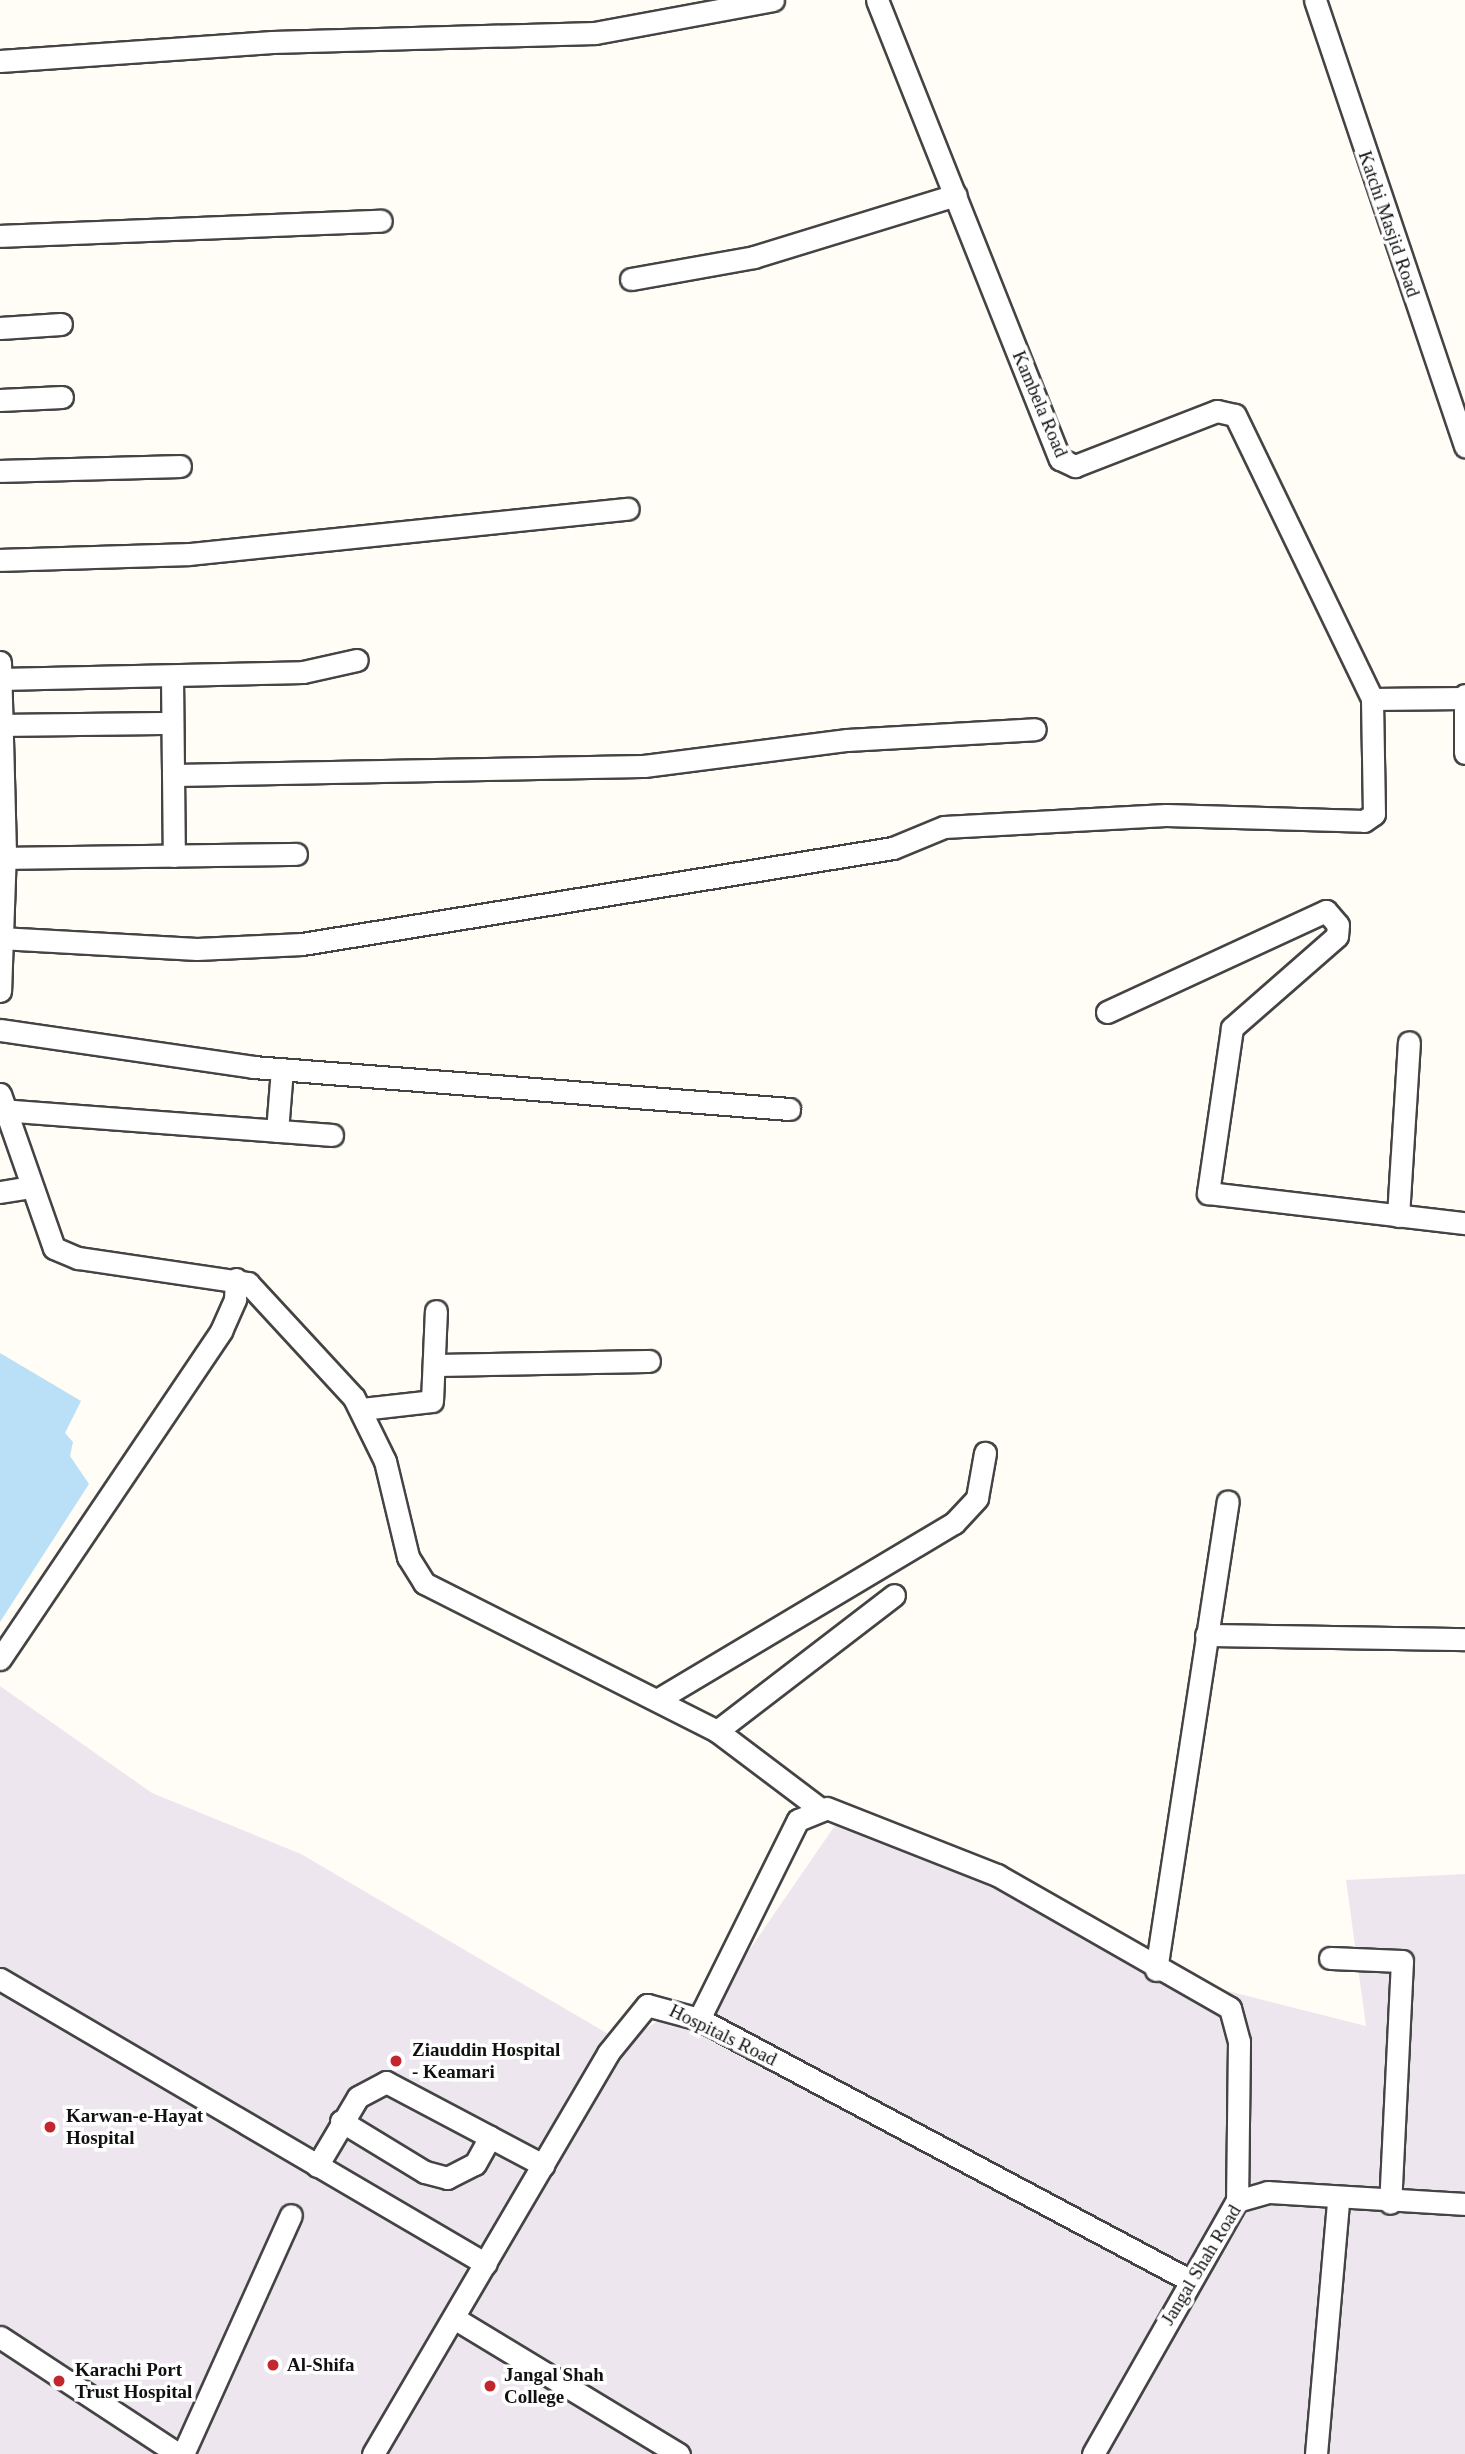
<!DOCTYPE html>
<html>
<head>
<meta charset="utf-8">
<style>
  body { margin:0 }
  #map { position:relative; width:1465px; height:2454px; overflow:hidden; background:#fffdf5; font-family:"Times New Roman",serif }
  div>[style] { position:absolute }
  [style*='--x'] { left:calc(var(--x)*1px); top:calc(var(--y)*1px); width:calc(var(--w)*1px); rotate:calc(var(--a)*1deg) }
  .industrial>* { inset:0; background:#eee6ef }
  .water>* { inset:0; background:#b9e0f7 }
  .roads { filter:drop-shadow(2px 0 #444) drop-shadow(-2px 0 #444) drop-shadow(0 2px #444) drop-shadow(0 -2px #444) }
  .minor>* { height:21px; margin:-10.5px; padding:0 10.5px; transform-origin:10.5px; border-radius:10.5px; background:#fff }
  .dots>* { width:19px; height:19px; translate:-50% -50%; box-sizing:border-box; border:4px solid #fff; border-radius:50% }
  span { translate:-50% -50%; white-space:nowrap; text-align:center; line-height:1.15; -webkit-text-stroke:7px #fff; paint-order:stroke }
  .street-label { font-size:19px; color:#111 }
  .poi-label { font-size:19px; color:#111; font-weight:700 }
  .left { translate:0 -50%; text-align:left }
</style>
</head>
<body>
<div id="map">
  <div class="industrial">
    <div style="clip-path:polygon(0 1686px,152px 1793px,301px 1854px,622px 2042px,728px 1981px,847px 1808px,1220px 1989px,1366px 2026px,1346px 1880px,1465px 1874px,1465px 2454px,0 2454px)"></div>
  </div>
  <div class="water">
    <div style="clip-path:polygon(0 1353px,81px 1401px,65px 1433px,73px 1442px,70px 1456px,89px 1484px,0 1622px)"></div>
  </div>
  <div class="roads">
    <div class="minor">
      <div style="--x:877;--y:0;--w:494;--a:68.3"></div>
      <div style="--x:1060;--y:459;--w:17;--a:25"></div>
      <div style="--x:1075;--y:466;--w:152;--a:-21.2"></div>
      <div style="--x:1217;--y:411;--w:18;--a:13"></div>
      <div style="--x:1235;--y:415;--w:315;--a:64.2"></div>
      <div style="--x:1315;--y:0;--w:471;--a:71.4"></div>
      <div style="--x:0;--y:61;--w:273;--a:-4"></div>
      <div style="--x:272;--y:42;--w:323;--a:-1.6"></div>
      <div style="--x:595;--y:33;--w:181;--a:-10.5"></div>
      <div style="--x:0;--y:236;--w:381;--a:-2.3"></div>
      <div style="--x:631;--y:279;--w:125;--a:-10.1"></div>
      <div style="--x:754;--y:257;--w:211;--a:-17.1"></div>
      <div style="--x:0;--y:328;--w:61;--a:-3.8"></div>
      <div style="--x:0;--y:400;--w:62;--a:-2.8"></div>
      <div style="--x:0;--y:471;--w:180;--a:-1.6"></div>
      <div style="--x:0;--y:560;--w:189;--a:-1.8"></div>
      <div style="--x:189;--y:554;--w:441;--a:-5.9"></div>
      <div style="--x:0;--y:662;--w:188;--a:88.5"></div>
      <div style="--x:5;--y:850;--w:141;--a:92"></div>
      <div style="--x:172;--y:677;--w:179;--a:89.4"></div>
      <div style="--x:0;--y:679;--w:303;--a:-1.3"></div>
      <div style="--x:303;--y:672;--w:55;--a:-12.5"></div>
      <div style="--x:1465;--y:695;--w:58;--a:90"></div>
      <div style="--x:5;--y:725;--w:167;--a:-0.7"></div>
      <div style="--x:173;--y:775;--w:471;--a:-1.1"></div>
      <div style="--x:644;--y:766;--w:205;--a:-7.3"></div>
      <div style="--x:847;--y:740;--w:188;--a:-3.3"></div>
      <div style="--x:5;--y:858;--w:291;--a:-0.8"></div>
      <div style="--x:0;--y:938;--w:197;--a:3.2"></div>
      <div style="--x:197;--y:949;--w:105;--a:-2.7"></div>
      <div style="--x:302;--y:944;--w:599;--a:-9.23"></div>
      <div style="--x:893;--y:848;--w:55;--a:-22.4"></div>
      <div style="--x:944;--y:827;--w:222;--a:-3.1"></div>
      <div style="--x:1166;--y:815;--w:198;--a:1.7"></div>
      <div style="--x:1364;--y:821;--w:12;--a:-35"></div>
      <div style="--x:1374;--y:814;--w:115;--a:-91"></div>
      <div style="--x:1372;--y:699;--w:92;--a:-0.6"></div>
      <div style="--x:1107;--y:1012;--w:241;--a:-24.8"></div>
      <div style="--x:1326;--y:911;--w:18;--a:49"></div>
      <div style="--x:1338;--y:925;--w:11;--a:95"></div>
      <div style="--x:1337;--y:936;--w:140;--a:138.8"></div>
      <div style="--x:1232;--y:1028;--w:167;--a:98.3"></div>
      <div style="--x:1208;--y:1193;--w:259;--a:6.7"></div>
      <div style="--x:0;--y:1030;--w:256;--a:8.3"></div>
      <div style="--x:253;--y:1067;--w:538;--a:4.48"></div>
      <div style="--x:0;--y:1094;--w:163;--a:70.7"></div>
      <div style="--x:54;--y:1248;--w:26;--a:23"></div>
      <div style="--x:78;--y:1258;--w:172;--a:8.4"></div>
      <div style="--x:248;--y:1283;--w:156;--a:47.3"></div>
      <div style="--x:354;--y:1398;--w:70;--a:63.8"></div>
      <div style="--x:385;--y:1461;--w:99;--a:76.5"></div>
      <div style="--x:408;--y:1557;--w:31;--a:58"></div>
      <div style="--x:424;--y:1583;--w:328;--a:26.8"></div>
      <div style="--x:717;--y:1731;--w:128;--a:37"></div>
      <div style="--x:0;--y:1110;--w:333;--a:4.3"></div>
      <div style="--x:277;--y:1131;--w:62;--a:-85.4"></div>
      <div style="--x:0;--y:1192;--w:32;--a:-9"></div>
      <div style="--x:1398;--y:1216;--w:174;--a:-86.4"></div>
      <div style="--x:435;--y:1365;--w:214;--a:-1.1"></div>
      <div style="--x:362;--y:1409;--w:70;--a:-6.5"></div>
      <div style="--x:432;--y:1401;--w:90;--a:-87.5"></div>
      <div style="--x:1206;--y:1635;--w:259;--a:0.9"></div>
      <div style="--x:0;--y:1659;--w:396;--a:-56"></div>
      <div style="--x:221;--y:1331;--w:35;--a:-66"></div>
      <div style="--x:235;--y:1299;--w:20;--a:-87"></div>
      <div style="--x:657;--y:1700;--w:346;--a:-30.8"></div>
      <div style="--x:954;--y:1523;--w:34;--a:-47"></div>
      <div style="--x:977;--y:1498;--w:46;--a:-79.9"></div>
      <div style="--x:717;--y:1731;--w:223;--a:-37.5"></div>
      <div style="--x:1330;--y:1958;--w:72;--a:2.4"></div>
      <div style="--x:1402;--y:1961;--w:242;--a:92.8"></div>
      <div style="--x:1156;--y:1970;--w:474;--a:-81.3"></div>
      <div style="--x:0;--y:1979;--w:563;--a:30.39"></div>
      <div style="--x:699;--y:2019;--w:222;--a:-63.6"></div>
      <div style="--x:798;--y:1820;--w:31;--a:-22"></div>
      <div style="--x:827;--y:1808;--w:183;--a:21.5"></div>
      <div style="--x:997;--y:1875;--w:268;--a:29.7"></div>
      <div style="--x:1230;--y:2008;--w:35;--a:75"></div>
      <div style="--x:1239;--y:2042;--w:159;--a:90.7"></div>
      <div style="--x:341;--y:2121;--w:98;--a:31.3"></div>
      <div style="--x:425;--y:2172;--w:23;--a:15"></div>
      <div style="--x:447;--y:2178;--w:31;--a:-27"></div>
      <div style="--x:475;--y:2164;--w:31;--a:-61"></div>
      <div style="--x:317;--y:2166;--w:80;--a:-59.3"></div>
      <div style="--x:358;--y:2097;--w:32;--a:-28"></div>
      <div style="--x:386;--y:2082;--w:178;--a:27.9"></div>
      <div style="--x:454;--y:2318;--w:263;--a:31.2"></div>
      <div style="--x:0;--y:2337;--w:213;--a:33.3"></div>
      <div style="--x:183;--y:2454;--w:262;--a:-65.7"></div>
      <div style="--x:373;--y:2454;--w:465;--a:-59.6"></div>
      <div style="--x:608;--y:2053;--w:62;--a:-50.9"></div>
      <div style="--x:647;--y:2005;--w:54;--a:15.1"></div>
      <div style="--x:699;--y:2019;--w:555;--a:28.04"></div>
      <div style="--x:1093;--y:2454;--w:291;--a:-60.4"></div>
      <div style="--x:1237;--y:2201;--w:32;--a:-16"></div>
      <div style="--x:1268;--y:2192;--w:197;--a:3.5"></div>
      <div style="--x:1316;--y:2454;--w:255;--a:-85"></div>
    </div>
  </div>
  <div class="dots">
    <div style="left:396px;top:2061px;background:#c4262e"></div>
    <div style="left:50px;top:2127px;background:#c4262e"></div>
    <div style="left:273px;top:2365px;background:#c4262e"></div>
    <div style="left:59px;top:2381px;background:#c4262e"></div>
    <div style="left:490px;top:2386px;background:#c4262e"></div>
  </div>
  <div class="street-label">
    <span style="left:1389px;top:224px;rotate:71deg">Katchi Masjid Road</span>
    <span style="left:1040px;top:404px;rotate:67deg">Kambela Road</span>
    <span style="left:723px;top:2035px;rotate:26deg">Hospitals Road</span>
    <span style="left:1201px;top:2265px;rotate:-59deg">Jangal Shah Road</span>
  </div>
  <div class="poi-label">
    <span class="left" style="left:412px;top:2061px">Ziauddin Hospital<br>- Keamari</span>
    <span class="left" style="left:66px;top:2127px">Karwan-e-Hayat<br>Hospital</span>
    <span class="left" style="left:287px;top:2365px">Al-Shifa</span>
    <span class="left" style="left:75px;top:2381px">Karachi Port<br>Trust Hospital</span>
    <span class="left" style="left:504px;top:2386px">Jangal Shah<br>College</span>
  </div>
</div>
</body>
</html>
